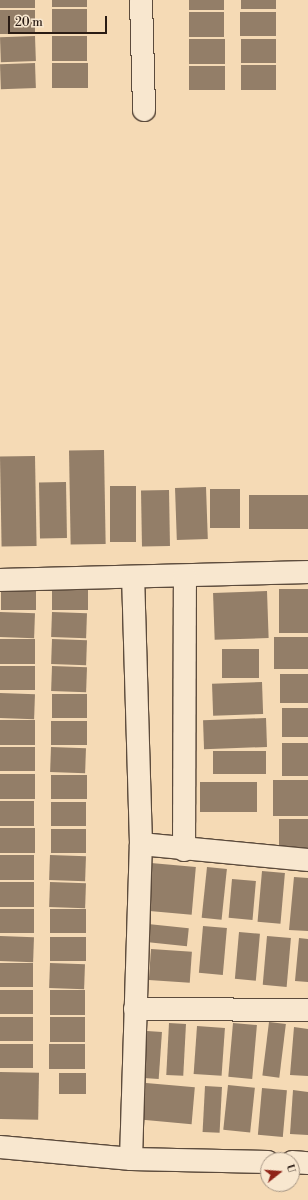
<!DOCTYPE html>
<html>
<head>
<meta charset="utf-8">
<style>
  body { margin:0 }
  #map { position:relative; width:308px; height:1200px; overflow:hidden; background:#f5dab5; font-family:"Libre Bodoni",serif }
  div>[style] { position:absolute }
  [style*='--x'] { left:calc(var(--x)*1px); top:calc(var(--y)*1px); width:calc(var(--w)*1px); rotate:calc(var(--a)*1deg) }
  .building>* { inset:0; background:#937e68; transform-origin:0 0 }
  .roads { filter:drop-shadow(1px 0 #5c4b3c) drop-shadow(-1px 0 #5c4b3c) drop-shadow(0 1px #5c4b3c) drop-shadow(0 -1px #5c4b3c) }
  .minor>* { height:22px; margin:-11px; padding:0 11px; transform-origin:11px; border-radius:11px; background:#f8e7cf }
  span { translate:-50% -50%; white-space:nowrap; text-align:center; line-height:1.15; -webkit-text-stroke:4px #f8e7cf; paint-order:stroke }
  .north { position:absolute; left:260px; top:1152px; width:40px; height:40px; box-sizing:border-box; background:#f8e7cf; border:1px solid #a59584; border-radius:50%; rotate:73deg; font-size:11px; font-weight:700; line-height:16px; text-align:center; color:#291b14 }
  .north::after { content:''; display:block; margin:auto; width:14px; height:18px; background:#8f2418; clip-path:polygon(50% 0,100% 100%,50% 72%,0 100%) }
  .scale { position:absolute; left:8px; top:16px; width:99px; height:18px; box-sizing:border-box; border:2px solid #291b14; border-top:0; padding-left:5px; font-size:12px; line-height:14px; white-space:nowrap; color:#291b14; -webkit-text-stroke:3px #f8e7cf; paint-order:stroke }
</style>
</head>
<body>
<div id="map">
  <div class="building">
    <div style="left:0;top:0;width:35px;height:8px"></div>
    <div style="left:52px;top:0;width:35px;height:7px"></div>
    <div style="left:189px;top:0;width:35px;height:10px"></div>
    <div style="left:241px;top:0;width:35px;height:9px"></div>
    <div style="left:87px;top:9px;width:25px;height:35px;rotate:90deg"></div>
    <div style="left:0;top:10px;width:35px;height:24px"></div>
    <div style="left:189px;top:12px;width:35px;height:25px"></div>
    <div style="left:240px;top:12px;width:36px;height:24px"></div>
    <div style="left:35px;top:36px;width:25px;height:35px;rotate:88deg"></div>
    <div style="left:87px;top:36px;width:25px;height:35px;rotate:90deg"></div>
    <div style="left:189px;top:39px;width:36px;height:25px"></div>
    <div style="left:241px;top:39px;width:35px;height:24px"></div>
    <div style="left:35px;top:63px;width:25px;height:35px;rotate:88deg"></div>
    <div style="left:52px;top:63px;width:36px;height:25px"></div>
    <div style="left:241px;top:65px;width:35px;height:25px"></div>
    <div style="left:189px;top:66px;width:36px;height:24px"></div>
    <div style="left:104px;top:450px;width:94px;height:35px;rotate:89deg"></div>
    <div style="left:35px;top:456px;width:90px;height:35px;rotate:89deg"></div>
    <div style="left:66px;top:482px;width:56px;height:27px;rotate:89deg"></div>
    <div style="left:110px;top:486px;width:26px;height:56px"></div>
    <div style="left:206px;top:487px;width:52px;height:31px;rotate:88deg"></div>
    <div style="left:210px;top:489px;width:30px;height:39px"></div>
    <div style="left:169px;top:490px;width:56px;height:28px;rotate:89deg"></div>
    <div style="left:308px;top:495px;width:34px;height:59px;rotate:90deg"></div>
    <div style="left:1px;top:586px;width:35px;height:24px"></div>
    <div style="left:52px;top:586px;width:36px;height:24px"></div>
    <div style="left:279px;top:589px;width:29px;height:44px"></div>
    <div style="left:267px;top:591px;width:47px;height:54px;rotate:88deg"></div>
    <div style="left:0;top:612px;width:35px;height:25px;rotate:2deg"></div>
    <div style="left:52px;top:612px;width:35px;height:25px;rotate:2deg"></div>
    <div style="left:274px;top:637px;width:34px;height:32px"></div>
    <div style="left:0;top:639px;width:35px;height:25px"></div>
    <div style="left:52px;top:639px;width:35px;height:25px;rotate:2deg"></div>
    <div style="left:222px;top:649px;width:37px;height:29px"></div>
    <div style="left:0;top:666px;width:35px;height:24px"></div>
    <div style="left:52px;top:666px;width:35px;height:25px;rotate:2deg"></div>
    <div style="left:308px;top:674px;width:29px;height:28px;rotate:90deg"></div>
    <div style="left:262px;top:682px;width:32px;height:50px;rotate:88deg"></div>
    <div style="left:0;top:693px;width:35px;height:25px;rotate:2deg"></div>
    <div style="left:52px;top:694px;width:35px;height:24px"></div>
    <div style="left:308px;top:708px;width:29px;height:26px;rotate:90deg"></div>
    <div style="left:266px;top:718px;width:29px;height:63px;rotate:88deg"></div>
    <div style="left:0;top:720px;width:35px;height:25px"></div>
    <div style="left:51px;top:721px;width:36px;height:24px"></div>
    <div style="left:308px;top:743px;width:33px;height:26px;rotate:90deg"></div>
    <div style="left:0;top:747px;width:35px;height:24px"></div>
    <div style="left:51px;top:747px;width:35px;height:25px;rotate:2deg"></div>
    <div style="left:266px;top:751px;width:23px;height:53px;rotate:90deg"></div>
    <div style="left:0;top:774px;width:35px;height:25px"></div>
    <div style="left:51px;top:775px;width:36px;height:24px"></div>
    <div style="left:308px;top:780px;width:36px;height:35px;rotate:90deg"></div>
    <div style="left:257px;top:782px;width:30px;height:57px;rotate:90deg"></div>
    <div style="left:0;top:801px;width:34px;height:25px"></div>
    <div style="left:51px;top:802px;width:35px;height:24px"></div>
    <div style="left:308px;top:819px;width:33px;height:29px;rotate:90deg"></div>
    <div style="left:0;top:828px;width:35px;height:25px"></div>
    <div style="left:51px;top:829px;width:35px;height:24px"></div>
    <div style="left:0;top:855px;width:34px;height:25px"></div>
    <div style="left:50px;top:855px;width:36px;height:25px;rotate:2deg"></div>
    <div style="left:151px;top:863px;width:45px;height:48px;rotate:5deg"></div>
    <div style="left:207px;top:867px;width:20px;height:51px;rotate:6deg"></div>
    <div style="left:262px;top:871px;width:23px;height:51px;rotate:5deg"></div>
    <div style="clip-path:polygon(294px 877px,308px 878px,308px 931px,289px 930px)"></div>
    <div style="left:232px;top:879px;width:24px;height:39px;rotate:5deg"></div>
    <div style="left:0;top:882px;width:34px;height:25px"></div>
    <div style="left:50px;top:882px;width:36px;height:25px;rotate:2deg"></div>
    <div style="left:0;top:909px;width:34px;height:24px"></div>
    <div style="left:50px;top:909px;width:36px;height:24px"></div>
    <div style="left:148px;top:924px;width:41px;height:18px;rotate:6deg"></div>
    <div style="left:203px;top:926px;width:24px;height:47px;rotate:5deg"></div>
    <div style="left:239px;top:932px;width:21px;height:47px;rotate:5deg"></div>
    <div style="left:0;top:936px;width:34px;height:25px;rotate:2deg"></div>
    <div style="left:267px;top:936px;width:24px;height:49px;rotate:5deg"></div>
    <div style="left:50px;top:937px;width:36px;height:24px"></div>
    <div style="clip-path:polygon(299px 938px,308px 939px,308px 982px,295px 981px)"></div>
    <div style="left:151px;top:949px;width:41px;height:31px;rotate:4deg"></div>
    <div style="left:0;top:963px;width:33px;height:24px"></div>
    <div style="left:50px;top:963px;width:35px;height:25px;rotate:2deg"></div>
    <div style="left:0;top:990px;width:33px;height:24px"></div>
    <div style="left:50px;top:990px;width:35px;height:25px"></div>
    <div style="left:0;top:1017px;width:33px;height:24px"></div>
    <div style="left:50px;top:1017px;width:35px;height:25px"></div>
    <div style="left:269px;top:1022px;width:17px;height:54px;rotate:7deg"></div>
    <div style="left:169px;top:1023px;width:17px;height:52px;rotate:3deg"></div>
    <div style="left:233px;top:1023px;width:24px;height:54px;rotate:5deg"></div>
    <div style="left:197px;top:1026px;width:28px;height:48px;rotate:4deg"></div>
    <div style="clip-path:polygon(294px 1027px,308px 1029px,308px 1076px,290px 1075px)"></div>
    <div style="left:147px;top:1031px;width:15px;height:47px;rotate:4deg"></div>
    <div style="left:0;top:1044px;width:33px;height:24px"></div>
    <div style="left:49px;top:1044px;width:36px;height:25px"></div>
    <div style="left:0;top:1072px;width:39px;height:47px;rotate:1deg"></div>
    <div style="left:59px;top:1073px;width:27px;height:21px"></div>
    <div style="left:146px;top:1083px;width:49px;height:37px;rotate:5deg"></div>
    <div style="left:228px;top:1085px;width:27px;height:45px;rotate:6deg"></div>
    <div style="left:205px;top:1086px;width:17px;height:46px;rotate:3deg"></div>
    <div style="left:262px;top:1088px;width:25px;height:47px;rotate:5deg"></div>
    <div style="clip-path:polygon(293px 1090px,308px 1092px,308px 1135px,290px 1134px)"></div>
  </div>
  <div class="roads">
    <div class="minor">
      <div style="--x:141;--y:0;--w:110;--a:88.4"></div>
      <div style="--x:0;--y:580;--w:308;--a:-1.5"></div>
      <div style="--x:141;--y:844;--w:168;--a:5.5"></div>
      <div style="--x:184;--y:850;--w:273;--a:-89.8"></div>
      <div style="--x:135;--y:1009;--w:173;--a:0.3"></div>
      <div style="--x:0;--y:1147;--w:132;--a:5.2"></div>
      <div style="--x:131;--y:1159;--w:137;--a:1.3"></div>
      <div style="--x:131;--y:1159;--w:315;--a:-88.2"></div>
      <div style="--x:141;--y:844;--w:267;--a:-91.7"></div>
      <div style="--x:292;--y:1162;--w:16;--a:4"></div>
    </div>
  </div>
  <div class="north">U</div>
  <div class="scale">20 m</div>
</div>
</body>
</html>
